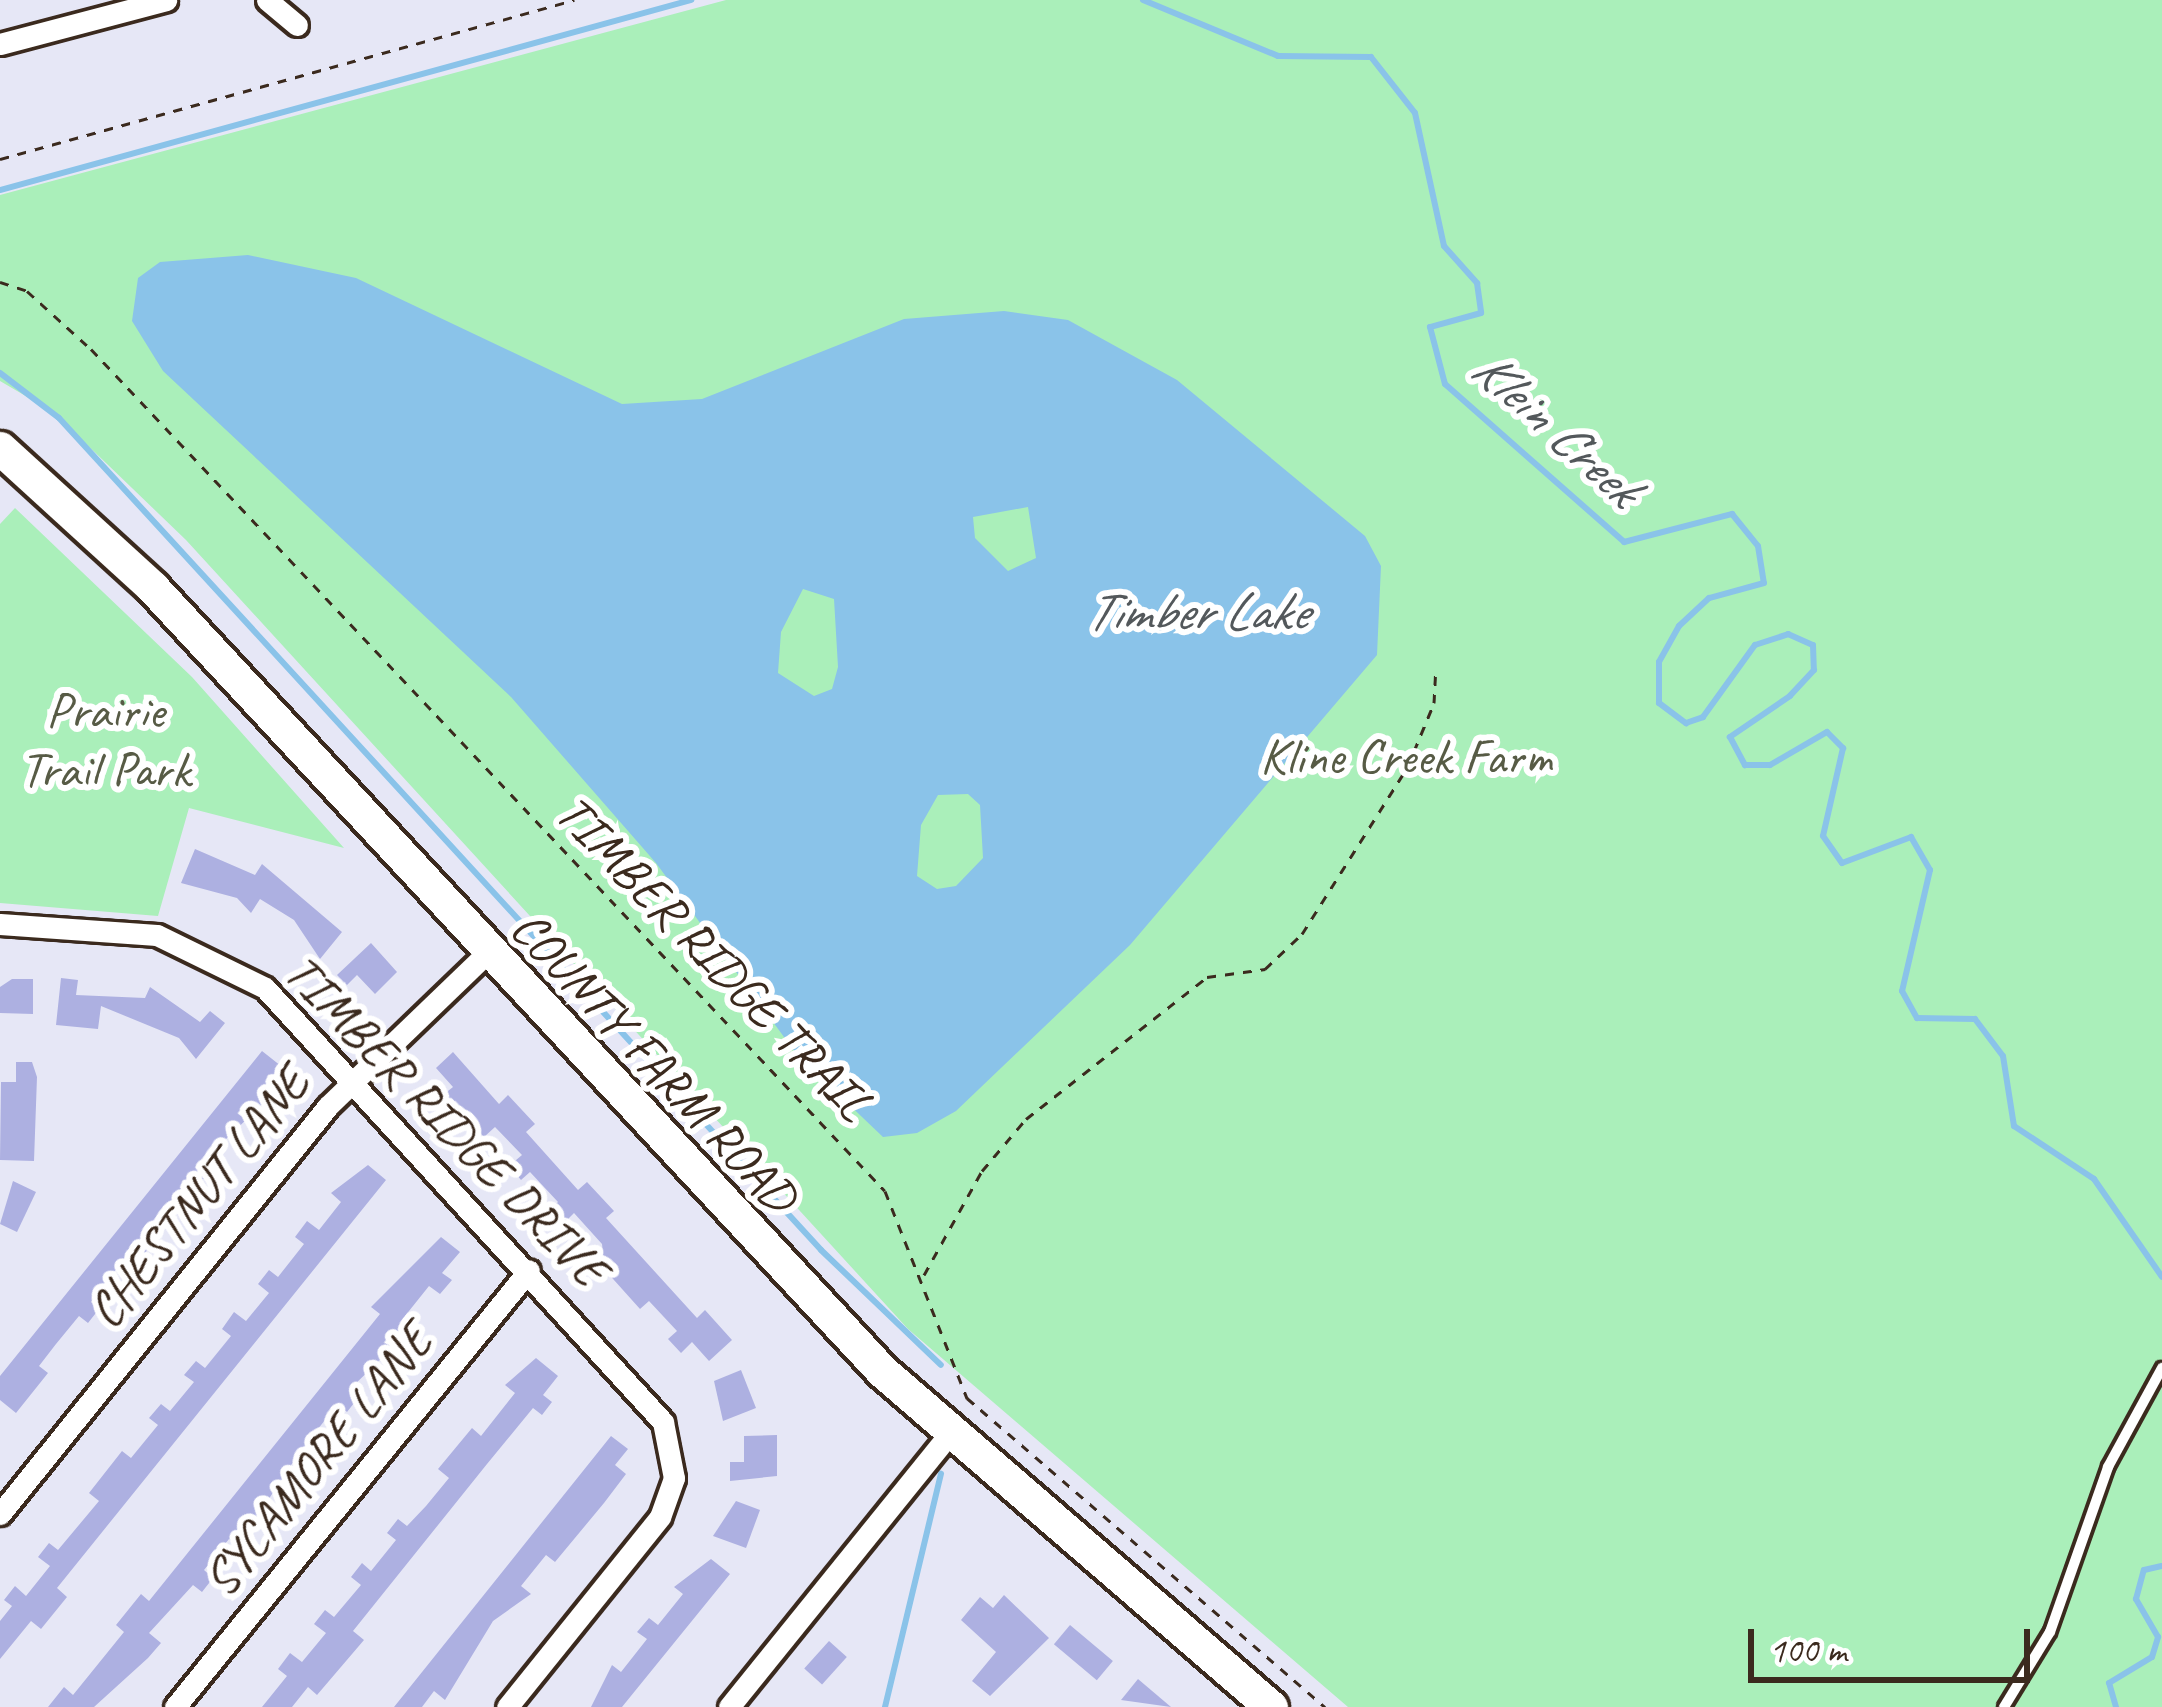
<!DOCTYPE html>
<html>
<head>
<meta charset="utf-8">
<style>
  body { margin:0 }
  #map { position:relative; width:2162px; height:1707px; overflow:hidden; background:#e6e7f6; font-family:Caveat,sans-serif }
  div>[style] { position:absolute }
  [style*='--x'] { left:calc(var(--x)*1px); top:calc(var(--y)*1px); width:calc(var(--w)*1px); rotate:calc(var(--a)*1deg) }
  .green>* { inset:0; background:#aaefba }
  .water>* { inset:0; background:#8ac3e9 }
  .stream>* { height:6px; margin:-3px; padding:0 3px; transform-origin:3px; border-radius:3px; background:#8ac3e9 }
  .building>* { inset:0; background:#adb0e1; transform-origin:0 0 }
  .path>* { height:3px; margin-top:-1.5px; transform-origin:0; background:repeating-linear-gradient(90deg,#3b2a1e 0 9px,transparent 0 18px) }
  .roads { filter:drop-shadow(3px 0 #3b2a1e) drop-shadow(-3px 0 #3b2a1e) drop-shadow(0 3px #3b2a1e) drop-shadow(0 -3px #3b2a1e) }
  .lane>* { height:10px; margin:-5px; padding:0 5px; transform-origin:5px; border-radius:5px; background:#fff }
  .street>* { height:21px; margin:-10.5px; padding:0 10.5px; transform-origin:10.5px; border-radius:10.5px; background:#fff }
  .secondary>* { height:33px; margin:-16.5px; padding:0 16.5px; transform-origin:16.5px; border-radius:16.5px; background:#fff }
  span { translate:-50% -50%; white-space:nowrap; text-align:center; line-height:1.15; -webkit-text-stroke:12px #fff; paint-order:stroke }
  .park-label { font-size:51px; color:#575b45 }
  .street-label { font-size:51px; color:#3b2a1e }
  .water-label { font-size:54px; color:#53585b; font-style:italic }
  .scale { position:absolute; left:1748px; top:1629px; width:282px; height:54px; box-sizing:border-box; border:6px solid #3b2a1e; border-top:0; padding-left:15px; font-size:36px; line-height:42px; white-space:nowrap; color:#3b2a1e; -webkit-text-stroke:9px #fff; paint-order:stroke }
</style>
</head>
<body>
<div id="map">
  <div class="green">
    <div style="clip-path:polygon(726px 0,2162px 0,2162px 1707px,1348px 1707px,908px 1329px,186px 540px,53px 412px,0 381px,0 195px)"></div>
    <div style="clip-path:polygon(15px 508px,192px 677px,344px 848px,189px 808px,158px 916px,0 903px,0 524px)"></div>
  </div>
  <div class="water">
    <div style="clip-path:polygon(evenodd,248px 255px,356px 278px,622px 404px,702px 399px,904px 319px,1004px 311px,1068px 320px,1177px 380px,1365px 536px,1381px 566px,1377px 655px,1130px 945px,956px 1111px,917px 1133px,883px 1137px,798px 1056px,656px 863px,511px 697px,163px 371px,132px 321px,138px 278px,160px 262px,248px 255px,1028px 507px,1036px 558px,1008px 571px,975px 538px,973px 517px,1028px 507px,248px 255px,803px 589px,834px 599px,838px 667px,832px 689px,814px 696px,778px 673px,781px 632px,803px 589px,248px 255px,968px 794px,980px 805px,983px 858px,956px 886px,937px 889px,917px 876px,921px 825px,938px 795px,968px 794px)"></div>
  </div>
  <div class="stream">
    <div style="--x:1143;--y:0;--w:146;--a:22.5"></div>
    <div style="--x:1278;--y:56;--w:93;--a:0.6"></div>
    <div style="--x:1371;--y:57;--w:71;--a:51.8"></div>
    <div style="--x:1415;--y:113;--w:136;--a:77.7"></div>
    <div style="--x:1444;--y:246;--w:50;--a:48.3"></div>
    <div style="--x:1477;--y:283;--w:30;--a:82"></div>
    <div style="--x:1481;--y:313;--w:53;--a:164.6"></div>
    <div style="--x:1430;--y:327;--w:59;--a:75.3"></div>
    <div style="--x:1445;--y:384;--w:239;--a:41.4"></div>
    <div style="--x:1624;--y:542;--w:112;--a:-14.5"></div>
    <div style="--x:1732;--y:514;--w:41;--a:50.9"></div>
    <div style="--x:1758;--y:546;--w:37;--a:81"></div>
    <div style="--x:1764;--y:583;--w:57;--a:164.7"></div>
    <div style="--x:1709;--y:598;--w:41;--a:137"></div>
    <div style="--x:1679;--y:626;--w:41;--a:119.1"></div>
    <div style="--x:1659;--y:662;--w:41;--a:90"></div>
    <div style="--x:1659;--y:703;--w:34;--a:37"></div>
    <div style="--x:1686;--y:723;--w:18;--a:-19"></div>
    <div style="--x:1703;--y:717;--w:89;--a:-54.2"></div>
    <div style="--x:1755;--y:645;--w:35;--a:-18"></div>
    <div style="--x:1788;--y:634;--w:27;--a:24"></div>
    <div style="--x:1813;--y:645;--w:25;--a:88"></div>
    <div style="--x:1814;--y:670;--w:35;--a:133"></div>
    <div style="--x:1790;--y:696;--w:73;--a:145.7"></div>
    <div style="--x:1730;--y:737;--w:32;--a:62"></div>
    <div style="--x:1745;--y:765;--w:25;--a:0"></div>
    <div style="--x:1770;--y:765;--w:66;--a:-30.1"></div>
    <div style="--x:1827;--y:732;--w:23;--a:45"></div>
    <div style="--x:1843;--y:748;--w:90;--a:102.8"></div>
    <div style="--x:1823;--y:836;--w:33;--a:55"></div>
    <div style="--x:1842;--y:863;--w:74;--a:-20.6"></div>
    <div style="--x:1911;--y:837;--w:38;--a:60"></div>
    <div style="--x:1930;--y:870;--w:124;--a:103"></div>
    <div style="--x:1902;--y:991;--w:31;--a:61"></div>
    <div style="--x:1917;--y:1018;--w:58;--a:1"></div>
    <div style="--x:1975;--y:1019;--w:46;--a:52.9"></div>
    <div style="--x:2003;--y:1056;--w:71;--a:81.1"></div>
    <div style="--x:2014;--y:1126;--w:96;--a:33.5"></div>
    <div style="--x:2094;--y:1179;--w:119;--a:55.2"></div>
    <div style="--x:0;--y:190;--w:717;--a:-15.37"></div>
    <div style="--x:0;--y:373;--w:74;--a:37.3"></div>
    <div style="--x:59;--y:418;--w:1128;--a:47.51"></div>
    <div style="--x:821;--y:1250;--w:166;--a:43.8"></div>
    <div style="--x:885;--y:1707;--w:240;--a:-76.5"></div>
    <div style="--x:2116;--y:1707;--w:25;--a:-106"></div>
    <div style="--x:2109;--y:1683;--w:50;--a:-31.2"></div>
    <div style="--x:2152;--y:1657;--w:21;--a:-73"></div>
    <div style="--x:2158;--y:1637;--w:44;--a:-120.1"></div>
    <div style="--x:2136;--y:1599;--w:30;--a:-75"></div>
    <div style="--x:2144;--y:1570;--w:18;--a:-13"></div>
  </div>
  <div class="building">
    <div style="clip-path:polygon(195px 849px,255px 875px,262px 864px,342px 932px,320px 959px,294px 920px,260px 899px,251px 913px,237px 898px,181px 883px)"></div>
    <div style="clip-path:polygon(371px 943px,397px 972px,375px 994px,357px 975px,347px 985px,337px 975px)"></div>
    <div style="clip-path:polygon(61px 978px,78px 980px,76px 995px,145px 998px,150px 987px,200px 1022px,210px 1011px,225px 1023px,196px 1059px,179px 1038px,101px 1006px,98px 1029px,56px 1025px)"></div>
    <div style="clip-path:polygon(12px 979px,33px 979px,33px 1014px,0 1013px,0 987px)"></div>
    <div style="clip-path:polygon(262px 1051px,281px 1066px,264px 1087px,273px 1094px,201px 1163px,210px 1171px,199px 1185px,190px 1177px,150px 1228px,159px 1236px,125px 1277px,116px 1270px,91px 1302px,99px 1309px,88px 1323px,79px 1316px,56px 1344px,39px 1366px,48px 1373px,16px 1413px,0 1400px,0 1376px)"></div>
    <div style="clip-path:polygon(453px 1052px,499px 1104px,508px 1095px,535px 1124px,526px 1132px,578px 1190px,587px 1182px,614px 1211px,606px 1218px,697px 1318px,705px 1310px,732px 1340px,709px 1361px,692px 1342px,681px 1353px,668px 1339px,677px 1331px,649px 1301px,640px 1309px,605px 1270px,602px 1244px,574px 1213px,563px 1224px,550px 1210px,558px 1202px,530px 1172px,521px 1180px,509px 1166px,522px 1155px,495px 1127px,484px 1137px,443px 1095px,453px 1087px,436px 1068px)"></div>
    <div style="clip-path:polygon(16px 1062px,32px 1062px,37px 1077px,34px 1161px,0 1160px,1px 1082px,16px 1082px)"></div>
    <div style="clip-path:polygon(368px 1165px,386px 1180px,57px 1588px,67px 1597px,41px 1629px,31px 1621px,0 1659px,0 1621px,12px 1606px,4px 1600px,15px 1586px,26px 1596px,50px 1566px,38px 1557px,49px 1543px,58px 1550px,99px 1501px,89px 1493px,122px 1451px,131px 1458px,158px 1425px,149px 1418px,161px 1404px,170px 1411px,194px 1382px,184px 1375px,196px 1361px,205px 1368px,231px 1336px,222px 1329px,234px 1312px,246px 1321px,269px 1293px,258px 1284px,269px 1270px,278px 1277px,304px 1244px,295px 1237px,307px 1221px,319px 1230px,341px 1202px,331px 1193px)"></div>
    <div style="clip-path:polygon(13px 1181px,36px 1192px,17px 1232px,0 1224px)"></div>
    <div style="clip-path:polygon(441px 1237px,460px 1252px,442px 1273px,452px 1280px,440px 1294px,429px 1286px,405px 1316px,416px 1325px,349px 1390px,358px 1398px,347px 1412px,338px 1404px,313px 1435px,322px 1443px,310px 1457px,301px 1450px,238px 1546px,229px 1539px,204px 1570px,213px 1578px,202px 1592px,193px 1585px,149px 1633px,161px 1643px,148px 1658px,94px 1707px,48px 1707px,64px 1687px,73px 1695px,124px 1632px,116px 1625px,141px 1594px,149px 1601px,380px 1314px,371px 1307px)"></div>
    <div style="clip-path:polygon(536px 1358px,558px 1376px,543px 1395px,552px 1402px,542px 1415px,533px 1408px,487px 1464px,353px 1631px,364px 1640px,317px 1695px,308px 1687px,292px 1707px,262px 1707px,287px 1676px,278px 1669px,290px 1653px,302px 1662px,326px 1633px,314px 1624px,325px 1610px,334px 1617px,361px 1585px,351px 1577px,362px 1563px,371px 1571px,396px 1540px,387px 1533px,398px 1519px,407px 1526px,426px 1506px,449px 1478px,438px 1469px,472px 1428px,481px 1436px,515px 1393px,505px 1385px)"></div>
    <div style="clip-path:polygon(741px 1370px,756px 1408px,723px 1421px,714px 1381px)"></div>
    <div style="clip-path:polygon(777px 1435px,777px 1476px,730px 1481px,730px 1462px,744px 1462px,744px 1436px)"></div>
    <div style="clip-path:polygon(611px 1436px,628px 1449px,615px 1465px,626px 1474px,604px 1503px,555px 1562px,546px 1555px,521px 1586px,531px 1594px,493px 1621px,445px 1700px,434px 1691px,422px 1707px,394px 1707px)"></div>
    <div style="clip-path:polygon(736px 1501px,760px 1510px,746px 1548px,713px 1536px)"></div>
    <div style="clip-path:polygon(711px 1559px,730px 1574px,622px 1707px,591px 1707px,612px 1665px,621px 1672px,647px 1639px,637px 1632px,649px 1618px,658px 1625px,683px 1594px,674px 1587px)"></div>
    <div style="clip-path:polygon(1004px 1595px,1049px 1638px,990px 1696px,972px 1681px,996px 1652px,961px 1620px,980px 1597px,993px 1608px)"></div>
    <div style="left:1070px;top:1625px;width:56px;height:25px;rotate:40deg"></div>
    <div style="left:829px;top:1641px;width:24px;height:37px;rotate:42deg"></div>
    <div style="clip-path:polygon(1138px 1679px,1171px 1707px,1121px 1700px)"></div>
  </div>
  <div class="path">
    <div style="--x:0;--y:159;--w:596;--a:-15.48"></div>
    <div style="--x:0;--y:282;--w:28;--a:18"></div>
    <div style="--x:27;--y:291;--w:86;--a:42.2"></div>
    <div style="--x:91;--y:349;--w:1157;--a:46.68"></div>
    <div style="--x:885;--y:1191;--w:223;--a:68.4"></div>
    <div style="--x:967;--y:1398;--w:473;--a:40.8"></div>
    <div style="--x:924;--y:1275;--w:119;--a:-60.9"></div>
    <div style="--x:982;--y:1171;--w:68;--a:-49.8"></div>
    <div style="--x:1026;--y:1119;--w:230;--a:-38.1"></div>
    <div style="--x:1207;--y:977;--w:59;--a:-7.9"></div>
    <div style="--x:1265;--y:969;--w:51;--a:-43.4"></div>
    <div style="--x:1302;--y:934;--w:196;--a:-57.7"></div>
    <div style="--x:1407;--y:768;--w:70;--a:-67.4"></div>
    <div style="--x:1434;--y:703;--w:34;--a:-87"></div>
  </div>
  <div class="roads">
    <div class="lane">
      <div style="--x:2004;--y:1707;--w:88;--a:-58.5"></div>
      <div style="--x:2050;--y:1632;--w:175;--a:-70.6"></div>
      <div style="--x:2108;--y:1467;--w:113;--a:-61.4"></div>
    </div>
    <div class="street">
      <div style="--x:267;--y:0;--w:39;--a:40"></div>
      <div style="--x:0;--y:44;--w:172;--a:-14.8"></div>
      <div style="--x:0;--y:924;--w:157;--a:4"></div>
      <div style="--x:157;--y:935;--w:120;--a:26.1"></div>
      <div style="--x:265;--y:988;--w:589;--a:47.48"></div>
      <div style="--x:663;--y:1422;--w:57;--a:78.9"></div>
      <div style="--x:674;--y:1478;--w:41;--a:109.7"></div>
      <div style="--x:660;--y:1517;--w:244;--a:128.8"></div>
      <div style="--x:0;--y:1514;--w:523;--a:-51.2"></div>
      <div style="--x:328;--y:1106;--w:218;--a:-43.9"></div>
      <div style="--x:175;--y:1707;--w:562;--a:-50.99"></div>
      <div style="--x:729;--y:1707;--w:351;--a:-51.1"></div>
    </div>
    <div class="secondary">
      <div style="--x:0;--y:448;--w:206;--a:42.4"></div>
      <div style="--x:152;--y:587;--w:1071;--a:47.04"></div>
      <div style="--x:882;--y:1371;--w:514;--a:40.82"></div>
    </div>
  </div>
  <div class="park-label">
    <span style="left:105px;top:740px">Prairie<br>Trail Park</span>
    <span style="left:1406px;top:756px">Kline Creek Farm</span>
  </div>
  <div class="street-label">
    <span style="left:714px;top:957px;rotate:46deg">TIMBER RIDGE TRAIL</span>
    <span style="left:654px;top:1061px;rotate:47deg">COUNTY FARM ROAD</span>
    <span style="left:446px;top:1120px;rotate:46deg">TIMBER RIDGE DRIVE</span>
    <span style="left:198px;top:1197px;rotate:-51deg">CHESTNUT LANE</span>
    <span style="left:317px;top:1460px;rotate:-51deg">SYCAMORE LANE</span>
  </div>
  <div class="water-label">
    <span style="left:1556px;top:427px;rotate:42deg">Klein Creek</span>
    <span style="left:1196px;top:611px">Timber Lake</span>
  </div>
  <div class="scale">100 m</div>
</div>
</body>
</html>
